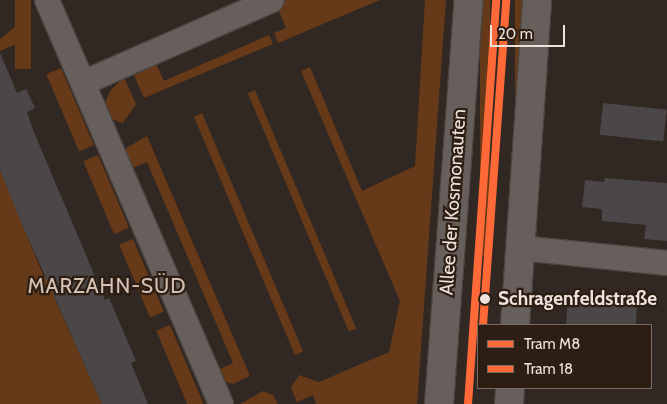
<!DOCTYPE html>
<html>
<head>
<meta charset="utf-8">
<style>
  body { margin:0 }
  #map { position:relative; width:667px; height:404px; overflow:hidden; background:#312823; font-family:Cabin,sans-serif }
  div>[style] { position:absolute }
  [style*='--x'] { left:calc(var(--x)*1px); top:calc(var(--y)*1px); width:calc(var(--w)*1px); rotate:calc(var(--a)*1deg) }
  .green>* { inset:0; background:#663918; transform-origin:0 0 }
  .building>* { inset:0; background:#4b4748; transform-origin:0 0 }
  .roads { filter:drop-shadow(1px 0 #4b443e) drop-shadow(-1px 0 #4b443e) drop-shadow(0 1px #4b443e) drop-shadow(0 -1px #4b443e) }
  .street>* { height:24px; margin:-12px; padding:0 12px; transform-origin:12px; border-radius:12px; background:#675f5b }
  .secondary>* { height:28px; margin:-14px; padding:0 14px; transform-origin:14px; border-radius:14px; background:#675f5b }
  .tram-1>* { height:8px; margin:-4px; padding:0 4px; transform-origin:4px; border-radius:4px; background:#ff6937 }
  .tram-2>* { height:8px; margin:-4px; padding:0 4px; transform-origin:4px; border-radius:4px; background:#ff6937 }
  .dots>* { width:14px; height:14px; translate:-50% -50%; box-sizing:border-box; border:2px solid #2d1e14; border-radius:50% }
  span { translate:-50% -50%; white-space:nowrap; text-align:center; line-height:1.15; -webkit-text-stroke:4.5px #2d1e14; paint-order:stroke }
  .street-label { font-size:19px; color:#ede2dc }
  .stop-label { font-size:19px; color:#ede2dc; font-weight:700 }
  .left { translate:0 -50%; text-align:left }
  .quarter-label { font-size:21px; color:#d5c1b4; letter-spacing:1px }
  .legend { position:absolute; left:477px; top:324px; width:175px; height:65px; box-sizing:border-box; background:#2d1e14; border:1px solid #7a6c64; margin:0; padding:6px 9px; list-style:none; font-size:15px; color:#ede2dc }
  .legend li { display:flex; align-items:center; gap:10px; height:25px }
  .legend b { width:25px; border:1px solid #7a6c64 }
  .scale { position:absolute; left:490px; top:25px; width:75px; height:22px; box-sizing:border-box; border:2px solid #ede2dc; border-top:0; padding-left:6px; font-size:15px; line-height:18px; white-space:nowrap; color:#ede2dc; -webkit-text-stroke:4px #2d1e14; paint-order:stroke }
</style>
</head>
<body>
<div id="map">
  <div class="green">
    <div style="left:15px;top:0;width:16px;height:69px"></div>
    <div style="clip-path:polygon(286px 0,380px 0,278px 43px,274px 33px,286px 28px,278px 9px)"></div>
    <div style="clip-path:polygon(425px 0,446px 0,417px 404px,316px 404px,313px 395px,297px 402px,291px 388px,299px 375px,319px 382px,389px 352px,400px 301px,301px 71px,310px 67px,362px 191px,415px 166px)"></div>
    <div style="left:480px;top:0;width:10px;height:256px"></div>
    <div style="left:515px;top:0;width:10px;height:260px"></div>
    <div style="clip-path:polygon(15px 27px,21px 42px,0 51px,0 39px)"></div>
    <div style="clip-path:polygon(269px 35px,273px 44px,144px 98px,133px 73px,156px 64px,164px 81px)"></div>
    <div style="left:61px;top:68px;width:84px;height:16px;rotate:67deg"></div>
    <div style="clip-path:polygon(124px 77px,136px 104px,123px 123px,109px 118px,104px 106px,110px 91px)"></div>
    <div style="left:255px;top:90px;width:259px;height:8px;rotate:67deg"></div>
    <div style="left:202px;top:113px;width:259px;height:9px;rotate:67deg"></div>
    <div style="clip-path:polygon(147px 136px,250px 376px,233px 384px,220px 381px,216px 371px,233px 363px,147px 162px,130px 169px,123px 150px)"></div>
    <div style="left:98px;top:155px;width:79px;height:16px;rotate:67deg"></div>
    <div style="clip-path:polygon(0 170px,44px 277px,48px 275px,57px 295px,54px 297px,102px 404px,0 404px)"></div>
    <div style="left:133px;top:239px;width:79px;height:15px;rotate:67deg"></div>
    <div style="left:170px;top:325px;width:86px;height:15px;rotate:67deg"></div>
    <div style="clip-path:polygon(263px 391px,273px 395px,278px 404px,240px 404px)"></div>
  </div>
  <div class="building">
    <div style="clip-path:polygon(0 53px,17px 93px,26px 89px,35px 108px,27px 112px,33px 130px,105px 300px,109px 298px,136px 361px,131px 363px,148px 404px,102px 404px,18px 215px,0 170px)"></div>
    <div style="left:603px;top:103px;width:64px;height:32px;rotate:6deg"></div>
    <div style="clip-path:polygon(605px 178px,667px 183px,667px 241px,644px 239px,646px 225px,602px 221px,602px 209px,582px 207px,585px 180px,604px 182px)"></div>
    <div style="clip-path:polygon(568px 295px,637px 301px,636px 325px,566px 325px)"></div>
  </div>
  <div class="roads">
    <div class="street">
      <div style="--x:47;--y:0;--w:440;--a:66.7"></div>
      <div style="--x:83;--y:83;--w:206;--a:-23.7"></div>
      <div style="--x:520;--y:248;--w:148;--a:5.8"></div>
    </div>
    <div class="secondary">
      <div style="--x:515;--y:325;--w:326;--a:-86.1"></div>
      <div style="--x:439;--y:404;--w:405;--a:-85.8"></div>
      <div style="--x:509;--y:404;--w:16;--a:-86"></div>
    </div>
  </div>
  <div class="tram-1">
    <div style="--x:468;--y:404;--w:405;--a:-86"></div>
  </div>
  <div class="tram-2">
    <div style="--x:483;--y:325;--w:325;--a:-85.9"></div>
  </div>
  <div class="dots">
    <div style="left:485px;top:299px;background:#ede2dc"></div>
  </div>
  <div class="street-label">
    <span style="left:453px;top:202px;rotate:-86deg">Allee der Kosmonauten</span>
  </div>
  <div class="stop-label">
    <span class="left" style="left:498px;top:299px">Schragenfeldstraße</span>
  </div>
  <div class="quarter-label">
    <span style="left:107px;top:286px">MARZAHN-SÜD</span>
  </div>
  <ul class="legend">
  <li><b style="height:6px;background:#ff6937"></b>Tram M8</li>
  <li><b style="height:6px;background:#ff6937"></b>Tram 18</li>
  </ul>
  <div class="scale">20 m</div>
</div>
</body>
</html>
